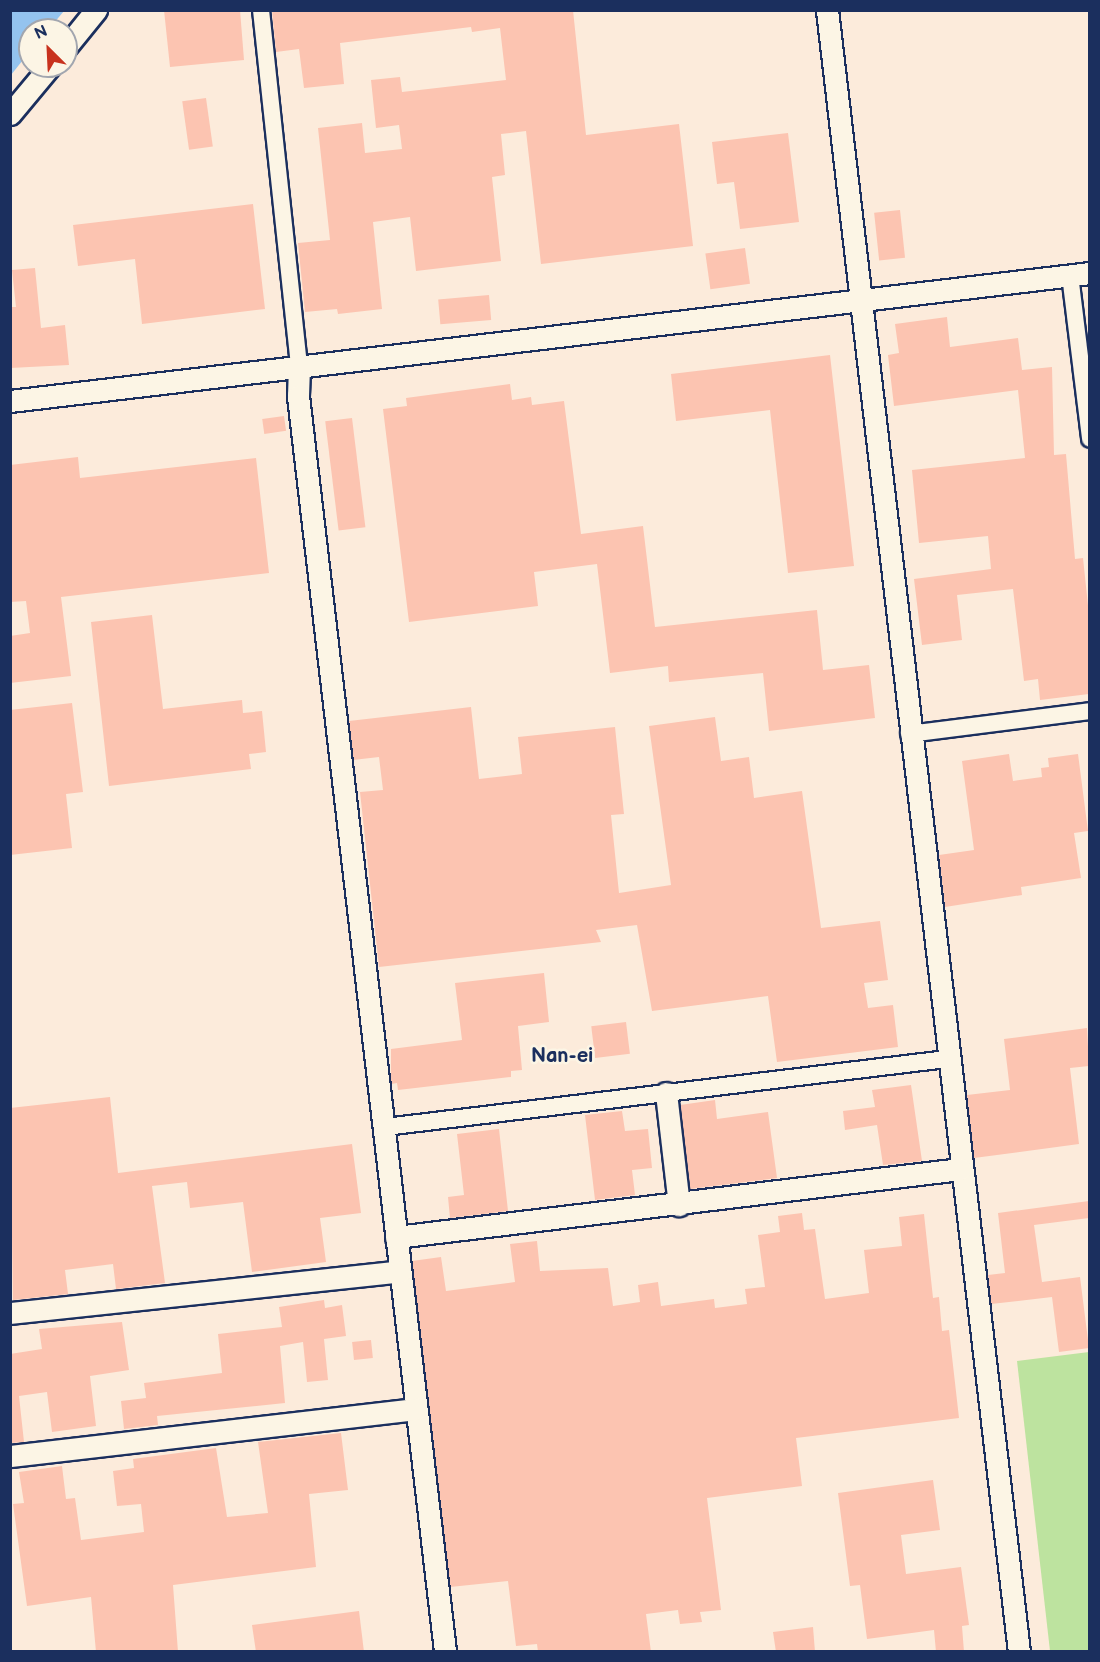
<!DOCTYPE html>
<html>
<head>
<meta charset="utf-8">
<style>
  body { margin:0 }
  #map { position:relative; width:1100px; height:1662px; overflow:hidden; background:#fcebdb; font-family:"Balsamiq Sans",sans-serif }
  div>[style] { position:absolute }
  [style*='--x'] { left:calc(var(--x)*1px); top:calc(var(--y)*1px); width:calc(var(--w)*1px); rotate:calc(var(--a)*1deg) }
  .green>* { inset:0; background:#bde39f }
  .water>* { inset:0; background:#94c3ef }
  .building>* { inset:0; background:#fcc4b1; transform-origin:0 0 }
  .roads { filter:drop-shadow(2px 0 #1b2f5e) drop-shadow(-2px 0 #1b2f5e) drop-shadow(0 2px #1b2f5e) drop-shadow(0 -2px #1b2f5e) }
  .minor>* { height:16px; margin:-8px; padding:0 8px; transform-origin:8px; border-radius:8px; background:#fcf5e5 }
  .tertiary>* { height:21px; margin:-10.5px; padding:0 10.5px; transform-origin:10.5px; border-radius:10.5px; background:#fcf5e5 }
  span { translate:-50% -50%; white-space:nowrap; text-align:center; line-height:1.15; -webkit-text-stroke:5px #fcf5e5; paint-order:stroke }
  .quarter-label { font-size:20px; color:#1b2f5e; font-weight:700 }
  .frame { position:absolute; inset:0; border:12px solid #1b2f5e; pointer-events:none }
  .north { position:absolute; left:18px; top:18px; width:60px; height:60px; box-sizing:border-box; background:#fcf5e5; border:2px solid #a2a6af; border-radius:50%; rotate:336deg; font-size:16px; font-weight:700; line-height:24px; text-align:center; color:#1b2f5e }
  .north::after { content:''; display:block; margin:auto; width:21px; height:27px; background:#c8321e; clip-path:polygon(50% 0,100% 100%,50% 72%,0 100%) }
</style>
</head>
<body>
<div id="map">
  <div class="green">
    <div style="clip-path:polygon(1089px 1352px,1089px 1651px,1050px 1651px,1017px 1361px)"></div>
  </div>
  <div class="water">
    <div style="clip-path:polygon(11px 10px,64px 11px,48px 30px,30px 30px,30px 51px,11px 75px)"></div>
  </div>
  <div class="building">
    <div style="clip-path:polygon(164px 10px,240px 10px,244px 60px,170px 67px)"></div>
    <div style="clip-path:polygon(272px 10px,573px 10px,586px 135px,679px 124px,693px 246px,541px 264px,526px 131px,501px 134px,505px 175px,492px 177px,501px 261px,416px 271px,410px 217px,373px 222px,382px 309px,338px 314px,337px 309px,305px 312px,298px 243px,330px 240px,318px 128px,362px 123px,365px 153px,402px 149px,399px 125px,376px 128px,371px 80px,400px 77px,402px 92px,506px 80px,500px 28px,472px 32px,471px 27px,340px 43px,344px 84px,304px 88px,299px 49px,276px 52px)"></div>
    <div style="left:206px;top:98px;width:49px;height:24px;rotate:82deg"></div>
    <div style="clip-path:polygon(788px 133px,799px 222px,740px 229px,734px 182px,717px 184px,712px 142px)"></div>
    <div style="clip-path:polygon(253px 204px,265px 309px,142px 324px,135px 259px,78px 266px,73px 225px)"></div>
    <div style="left:900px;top:210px;width:48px;height:26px;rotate:84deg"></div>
    <div style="left:745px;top:248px;width:36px;height:40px;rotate:82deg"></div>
    <div style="clip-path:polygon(35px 268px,41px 328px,65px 325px,69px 365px,10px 368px,10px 307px,16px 307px,12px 270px)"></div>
    <div style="left:489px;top:295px;width:25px;height:51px;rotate:85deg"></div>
    <div style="clip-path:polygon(947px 317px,950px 347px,1018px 338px,1022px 370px,1052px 367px,1054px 455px,1066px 454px,1075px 559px,1083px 558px,1089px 615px,1089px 694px,1040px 700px,1038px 679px,1024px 681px,1013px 589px,957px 595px,962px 640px,922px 645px,914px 579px,991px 569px,988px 536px,919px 543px,912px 470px,1025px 458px,1018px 390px,894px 406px,888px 355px,899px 353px,895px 324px)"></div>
    <div style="clip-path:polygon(830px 355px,854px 566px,788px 573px,770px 410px,676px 421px,671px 374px)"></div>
    <div style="clip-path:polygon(510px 384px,512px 400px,531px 397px,532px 405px,564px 401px,581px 534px,643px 526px,655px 627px,817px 610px,823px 670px,869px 665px,875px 718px,769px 731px,763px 673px,669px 682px,668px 666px,610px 673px,597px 564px,534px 572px,538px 606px,409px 622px,383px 409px,407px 406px,406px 398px)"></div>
    <div style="left:284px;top:416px;width:15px;height:22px;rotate:82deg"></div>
    <div style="left:352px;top:418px;width:110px;height:27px;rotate:83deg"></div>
    <div style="clip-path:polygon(78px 457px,80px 478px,256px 458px,269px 573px,61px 597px,71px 676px,10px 683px,10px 636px,30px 633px,26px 601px,10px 602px,10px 465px)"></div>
    <div style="clip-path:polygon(152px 615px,163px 709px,242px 700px,243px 713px,262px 711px,266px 752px,249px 754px,251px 769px,109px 786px,91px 622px)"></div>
    <div style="clip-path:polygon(72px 703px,83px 792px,66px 794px,72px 848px,10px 855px,10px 710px)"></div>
    <div style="clip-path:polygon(471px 707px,479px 779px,522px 774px,518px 737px,615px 727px,624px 814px,611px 815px,619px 893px,671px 885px,649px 726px,715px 717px,721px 761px,749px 757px,754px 798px,802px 791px,821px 928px,880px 921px,888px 980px,864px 983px,868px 1008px,893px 1005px,898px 1047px,777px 1062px,768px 996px,652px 1011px,637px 925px,596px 930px,601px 942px,379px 967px,360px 792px,383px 790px,379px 757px,353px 760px,349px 721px)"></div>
    <div style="clip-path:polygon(1009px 754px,1013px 781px,1042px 777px,1041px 768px,1049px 767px,1048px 758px,1078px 754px,1088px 831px,1074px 833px,1081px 878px,1021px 887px,1022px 895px,945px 907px,939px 855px,974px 850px,962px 761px)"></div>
    <div style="clip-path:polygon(544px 973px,549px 1022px,518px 1026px,522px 1070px,511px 1071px,511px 1077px,398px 1090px,397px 1083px,391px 1084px,391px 1049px,462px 1040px,455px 983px)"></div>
    <div style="left:626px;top:1022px;width:32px;height:35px;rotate:83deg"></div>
    <div style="clip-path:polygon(1087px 1028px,1089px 1066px,1070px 1068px,1079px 1144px,974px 1158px,967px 1095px,1010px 1090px,1004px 1039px)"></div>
    <div style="clip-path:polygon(911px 1085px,922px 1161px,883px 1165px,877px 1125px,845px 1130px,843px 1111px,875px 1107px,872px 1090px)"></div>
    <div style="clip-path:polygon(110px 1097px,118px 1173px,352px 1144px,361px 1213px,320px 1218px,326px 1262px,252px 1272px,243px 1202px,190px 1208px,187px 1182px,152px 1186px,165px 1283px,116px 1289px,113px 1264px,65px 1270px,68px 1294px,13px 1300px,10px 1108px)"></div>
    <div style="clip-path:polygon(715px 1100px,717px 1119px,768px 1112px,777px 1178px,690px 1189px,680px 1105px)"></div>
    <div style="clip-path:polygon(622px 1111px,625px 1131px,648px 1129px,652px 1168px,632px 1170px,635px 1195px,595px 1200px,585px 1115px)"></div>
    <div style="clip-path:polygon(499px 1129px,508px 1211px,450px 1218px,448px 1197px,464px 1195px,457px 1134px)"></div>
    <div style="clip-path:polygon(1089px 1201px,1089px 1218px,1034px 1225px,1042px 1282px,1080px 1277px,1089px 1348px,1059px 1352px,1052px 1297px,991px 1304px,988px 1275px,1005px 1273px,998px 1213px)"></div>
    <div style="clip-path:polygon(802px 1213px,804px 1230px,815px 1229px,825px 1299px,869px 1293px,864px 1250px,902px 1246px,899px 1217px,924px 1214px,933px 1298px,939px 1297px,942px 1331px,949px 1330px,959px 1418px,796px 1438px,802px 1486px,707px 1498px,721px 1610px,700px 1612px,702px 1622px,680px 1624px,678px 1610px,646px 1614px,651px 1652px,538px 1652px,537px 1644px,516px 1646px,508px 1581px,450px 1587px,412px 1261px,441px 1257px,446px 1291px,515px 1282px,510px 1244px,537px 1241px,540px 1271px,608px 1268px,613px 1306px,640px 1302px,638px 1285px,658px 1282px,661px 1306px,714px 1299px,715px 1308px,747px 1304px,745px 1289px,765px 1287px,758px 1235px,780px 1232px,778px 1216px)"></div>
    <div style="clip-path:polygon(324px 1300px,325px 1308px,342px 1305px,346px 1336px,324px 1339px,328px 1380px,307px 1382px,303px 1342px,280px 1346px,285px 1403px,157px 1416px,158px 1425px,124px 1429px,121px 1401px,146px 1398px,144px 1383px,222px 1373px,218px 1334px,282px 1327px,279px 1307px)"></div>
    <div style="clip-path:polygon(122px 1322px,129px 1370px,90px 1376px,96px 1426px,52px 1432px,47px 1392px,19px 1396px,24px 1442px,10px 1443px,10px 1354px,42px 1349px,39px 1329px)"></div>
    <div style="left:371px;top:1340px;width:18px;height:19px;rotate:84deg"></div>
    <div style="clip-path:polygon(341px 1433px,348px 1490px,309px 1494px,316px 1567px,173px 1585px,178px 1652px,96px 1652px,91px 1597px,27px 1606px,13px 1504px,24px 1503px,19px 1472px,62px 1466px,66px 1499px,75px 1498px,81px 1540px,144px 1532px,141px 1504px,117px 1506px,113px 1471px,134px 1468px,133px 1459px,216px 1448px,227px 1517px,268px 1513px,258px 1442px)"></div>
    <div style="clip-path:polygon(933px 1480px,940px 1530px,901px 1535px,906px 1574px,961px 1567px,969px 1625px,962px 1626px,964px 1652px,936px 1652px,934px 1630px,867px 1639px,860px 1585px,850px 1586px,838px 1493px)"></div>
    <div style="clip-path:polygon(359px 1611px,364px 1652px,256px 1652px,252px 1625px)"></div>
    <div style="clip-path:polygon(813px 1627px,815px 1652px,776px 1652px,773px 1632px)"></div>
  </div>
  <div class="roads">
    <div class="minor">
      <div style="--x:261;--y:10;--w:359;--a:83.9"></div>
      <div style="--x:1070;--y:275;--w:165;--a:83"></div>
      <div style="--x:909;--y:734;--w:182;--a:-7.2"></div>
      <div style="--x:385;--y:1127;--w:566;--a:-6.9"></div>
    </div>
    <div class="tertiary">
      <div style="--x:827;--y:10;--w:1653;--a:83.33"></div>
      <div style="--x:66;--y:47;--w:48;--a:-51"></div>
      <div style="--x:10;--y:114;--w:62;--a:-50.2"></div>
      <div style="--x:299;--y:367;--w:29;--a:92"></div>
      <div style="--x:298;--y:396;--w:1265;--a:83.32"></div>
      <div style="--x:10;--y:401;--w:1088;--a:-6.76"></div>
      <div style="--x:666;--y:1093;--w:113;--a:83.4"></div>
      <div style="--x:396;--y:1237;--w:568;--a:-6.87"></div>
      <div style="--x:10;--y:1313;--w:392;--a:-6.1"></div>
      <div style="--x:10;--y:1456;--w:409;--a:-6.6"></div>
    </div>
  </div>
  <div class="quarter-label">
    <span style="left:562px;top:1056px">Nan-ei</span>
  </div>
  <div class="frame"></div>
  <div class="north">N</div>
</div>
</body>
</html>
